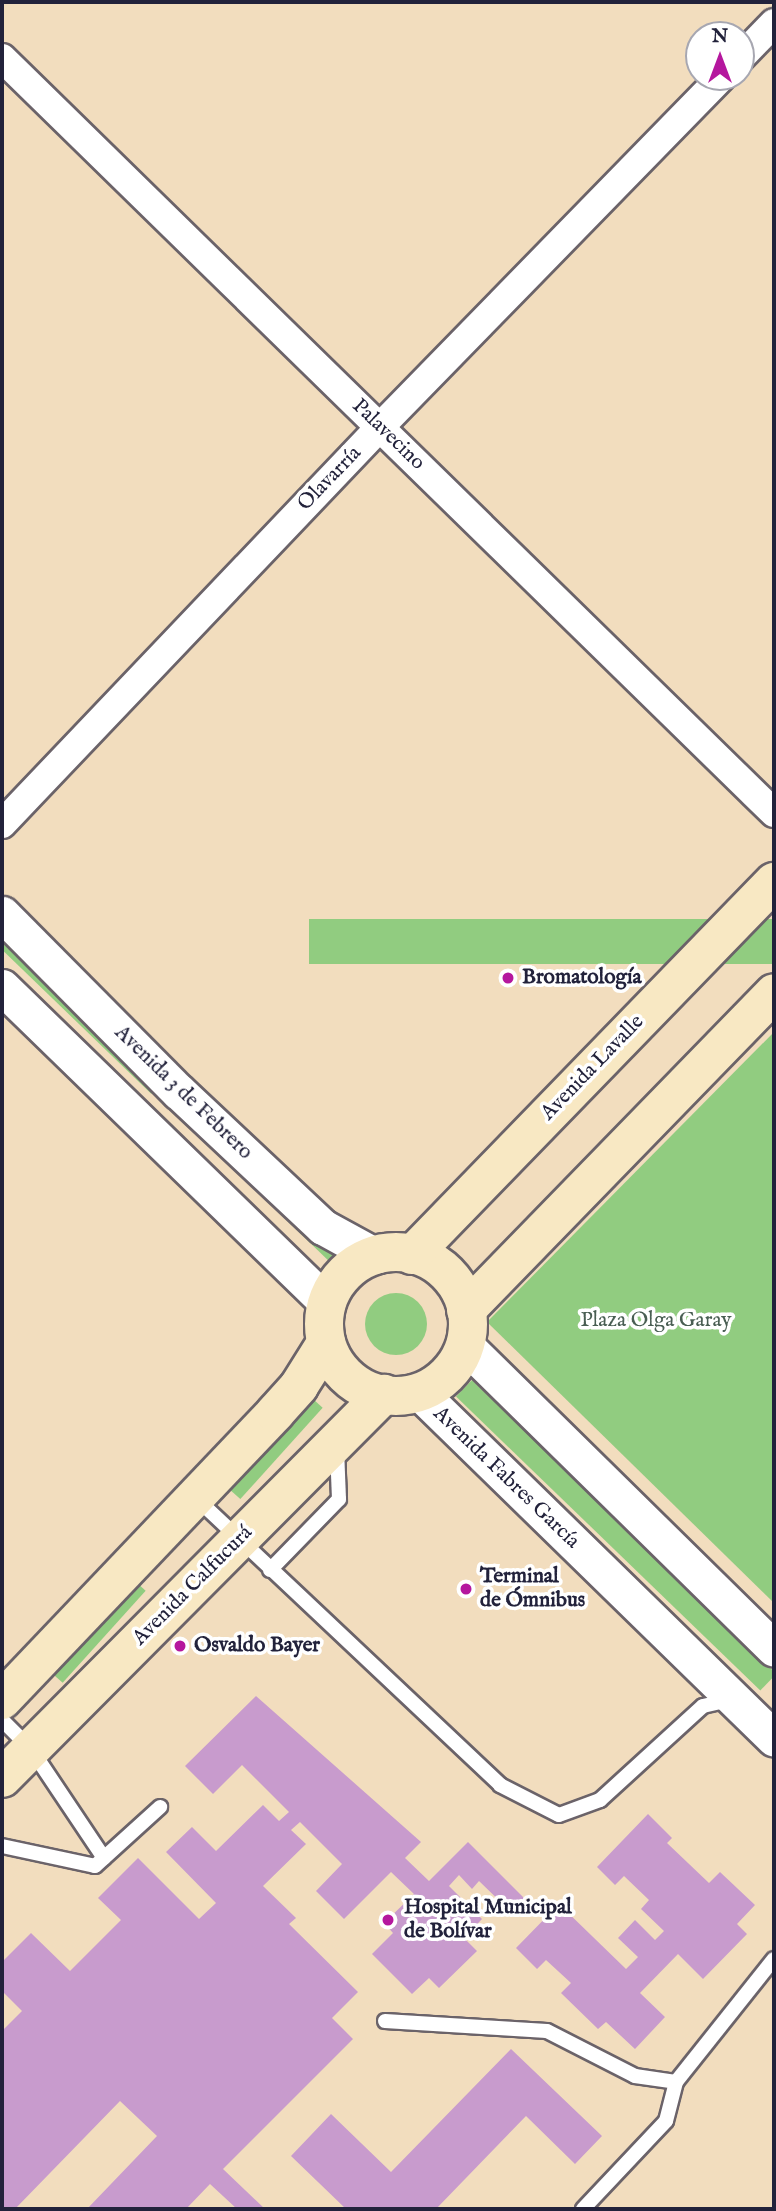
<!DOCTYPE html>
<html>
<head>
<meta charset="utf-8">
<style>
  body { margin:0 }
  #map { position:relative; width:776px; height:2211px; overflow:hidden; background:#f2ddbe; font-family:"IM FELL English",serif }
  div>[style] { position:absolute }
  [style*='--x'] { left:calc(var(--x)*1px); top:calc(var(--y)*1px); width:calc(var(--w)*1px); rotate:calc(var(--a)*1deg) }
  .green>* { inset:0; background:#91cc80; transform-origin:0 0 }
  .round { border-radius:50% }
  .building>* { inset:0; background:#c89bcd }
  .roads { filter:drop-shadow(2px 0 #6b6369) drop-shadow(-2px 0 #6b6369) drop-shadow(0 2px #6b6369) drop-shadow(0 -2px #6b6369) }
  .service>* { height:14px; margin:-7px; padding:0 7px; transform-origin:7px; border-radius:7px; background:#fff }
  .minor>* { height:28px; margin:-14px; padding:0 14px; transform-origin:14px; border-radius:14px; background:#fff }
  .tertiary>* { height:35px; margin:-17.5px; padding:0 17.5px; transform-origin:17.5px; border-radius:17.5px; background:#fff }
  .secondary>* { height:38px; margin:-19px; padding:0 19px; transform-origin:19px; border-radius:19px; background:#f8e8c3 }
  .secondary>.ring { margin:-19px; padding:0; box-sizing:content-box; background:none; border:38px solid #f8e8c3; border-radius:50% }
  .dots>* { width:19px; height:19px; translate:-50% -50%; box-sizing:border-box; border:4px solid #fff; border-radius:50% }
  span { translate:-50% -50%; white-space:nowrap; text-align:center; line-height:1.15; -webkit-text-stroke:7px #fff; paint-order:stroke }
  .street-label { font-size:21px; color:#22223b }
  .poi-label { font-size:21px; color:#22223b; font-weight:700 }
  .left { translate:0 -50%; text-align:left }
  .park-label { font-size:21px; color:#495e53 }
  .frame { position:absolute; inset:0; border:4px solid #22223b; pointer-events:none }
  .north { position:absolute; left:685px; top:21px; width:70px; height:70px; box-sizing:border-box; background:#fff; border:2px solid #a7a7b1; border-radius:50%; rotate:0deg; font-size:19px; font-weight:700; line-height:28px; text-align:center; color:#22223b }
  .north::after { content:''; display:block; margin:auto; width:24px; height:32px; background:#b5179e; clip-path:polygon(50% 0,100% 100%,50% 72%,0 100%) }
</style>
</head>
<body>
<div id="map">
  <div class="green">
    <div style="left:774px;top:919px;width:45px;height:465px;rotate:90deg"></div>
    <div style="left:2px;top:933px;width:219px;height:12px;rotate:44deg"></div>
    <div style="clip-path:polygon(774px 1032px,774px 1603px,487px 1322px)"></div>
    <div style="left:185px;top:1111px;width:221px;height:8px;rotate:44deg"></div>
    <div class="round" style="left:365px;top:1293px;width:62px;height:62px"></div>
    <div style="left:472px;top:1380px;width:423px;height:23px;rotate:44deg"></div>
    <div style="left:313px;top:1399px;width:13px;height:123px;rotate:42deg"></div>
    <div style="left:136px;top:1582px;width:13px;height:124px;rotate:42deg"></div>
  </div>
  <div class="building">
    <div style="clip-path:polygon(256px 1696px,421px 1842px,405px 1858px,429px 1881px,468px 1842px,527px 1901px,514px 1915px,479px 1881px,472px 1889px,459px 1875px,449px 1886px,482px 1919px,464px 1938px,477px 1951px,439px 1988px,429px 1978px,412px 1994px,372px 1954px,393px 1933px,384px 1923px,414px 1894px,391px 1872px,344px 1919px,316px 1891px,342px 1864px,300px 1822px,291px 1830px,306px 1844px,263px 1886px,296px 1918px,289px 1924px,358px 1992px,332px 2018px,353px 2039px,223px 2169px,265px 2209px,237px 2209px,210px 2184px,186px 2209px,87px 2209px,157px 2136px,120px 2101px,15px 2209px,2px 2209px,2px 2031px,22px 2011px,2px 1991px,2px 1962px,31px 1933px,70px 1971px,121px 1920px,98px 1898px,138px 1858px,199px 1919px,216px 1903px,166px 1852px,192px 1827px,216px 1851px,263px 1805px,279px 1821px,289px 1812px,242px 1765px,213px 1794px,185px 1766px)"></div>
    <div style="clip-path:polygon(648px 1814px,672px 1838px,667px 1843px,709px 1883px,720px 1872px,755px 1905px,737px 1924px,747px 1934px,703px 1979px,678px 1954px,640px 1993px,665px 2017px,635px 2049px,606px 2022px,598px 2029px,561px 1993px,571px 1983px,546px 1960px,537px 1969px,516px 1948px,559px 1904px,626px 1969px,638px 1957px,618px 1938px,635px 1920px,655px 1940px,664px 1931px,641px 1909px,649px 1900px,624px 1876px,615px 1885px,597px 1867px)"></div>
    <div style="clip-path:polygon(511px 2049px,602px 2136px,575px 2164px,526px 2116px,436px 2209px,346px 2209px,291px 2156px,331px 2114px,391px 2172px)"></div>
  </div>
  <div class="roads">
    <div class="service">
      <div style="--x:197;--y:1499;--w:417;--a:43.3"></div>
      <div style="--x:500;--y:1785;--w:66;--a:27"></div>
      <div style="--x:559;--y:1815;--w:44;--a:-20.1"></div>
      <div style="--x:600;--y:1800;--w:139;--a:-42.4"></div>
      <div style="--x:703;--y:1706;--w:28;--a:-13"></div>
      <div style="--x:270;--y:1570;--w:99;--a:-45.8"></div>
      <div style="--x:339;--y:1499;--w:50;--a:-92.3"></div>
      <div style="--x:2;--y:1720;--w:41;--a:45"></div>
      <div style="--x:31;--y:1749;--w:131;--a:56.2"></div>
      <div style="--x:2;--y:1846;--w:95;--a:12.1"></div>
      <div style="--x:95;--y:1866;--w:88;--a:-42.2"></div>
      <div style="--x:385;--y:2021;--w:162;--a:3.5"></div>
      <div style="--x:547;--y:2031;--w:99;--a:27.1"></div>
      <div style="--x:635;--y:2076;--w:41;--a:8.3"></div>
      <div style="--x:583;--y:2209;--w:121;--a:-46.7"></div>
      <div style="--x:666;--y:2121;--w:40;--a:-75.6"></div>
      <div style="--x:676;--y:2082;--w:157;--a:-51.5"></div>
    </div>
    <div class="minor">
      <div style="--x:741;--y:57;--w:47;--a:-45.9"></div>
      <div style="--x:2;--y:58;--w:1080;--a:44.36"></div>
      <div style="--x:2;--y:824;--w:548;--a:-46.4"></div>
      <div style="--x:380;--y:427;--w:489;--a:-45.7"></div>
    </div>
    <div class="tertiary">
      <div style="--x:2;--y:914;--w:250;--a:45.2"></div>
      <div style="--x:178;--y:1091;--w:199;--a:43.2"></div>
      <div style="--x:323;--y:1227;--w:60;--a:28.7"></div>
      <div style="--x:2;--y:987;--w:453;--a:44.2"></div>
      <div style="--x:465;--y:1345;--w:433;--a:44.5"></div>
      <div style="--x:419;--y:1392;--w:496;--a:44.3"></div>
    </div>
    <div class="secondary">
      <div class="ring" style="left:324px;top:1252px;width:106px;height:106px"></div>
      <div style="--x:412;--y:1255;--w:520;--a:-45.86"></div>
      <div style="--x:466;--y:1310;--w:442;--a:-45.8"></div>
      <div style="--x:2;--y:1700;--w:396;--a:-46.4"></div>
      <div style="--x:275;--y:1413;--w:36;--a:-48"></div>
      <div style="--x:299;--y:1386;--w:51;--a:-57.9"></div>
      <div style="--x:2;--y:1778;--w:542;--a:-45.15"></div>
    </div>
  </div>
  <div class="dots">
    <div style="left:508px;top:978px;background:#b5179e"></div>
    <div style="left:466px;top:1589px;background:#b5179e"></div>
    <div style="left:180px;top:1646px;background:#b5179e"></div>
    <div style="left:388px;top:1920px;background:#b5179e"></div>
  </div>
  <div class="street-label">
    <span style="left:388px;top:435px;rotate:44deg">Palavecino</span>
    <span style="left:330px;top:479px;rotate:-46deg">Olavarría</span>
    <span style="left:593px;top:1068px;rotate:-46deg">Avenida Lavalle</span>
    <span style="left:183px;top:1093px;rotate:44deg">Avenida 3 de Febrero</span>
    <span style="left:506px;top:1478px;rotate:44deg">Avenida Fabres García</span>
    <span style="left:193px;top:1586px;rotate:-45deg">Avenida Calfucurá</span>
  </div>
  <div class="poi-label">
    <span class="left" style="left:522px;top:978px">Bromatología</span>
    <span class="left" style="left:480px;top:1589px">Terminal<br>de Ómnibus</span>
    <span class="left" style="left:194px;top:1646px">Osvaldo Bayer</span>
    <span class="left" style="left:404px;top:1920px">Hospital Municipal<br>de Bolívar</span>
  </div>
  <div class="park-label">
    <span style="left:656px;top:1321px">Plaza Olga Garay</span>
  </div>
  <div class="frame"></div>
  <div class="north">N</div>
</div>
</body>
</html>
